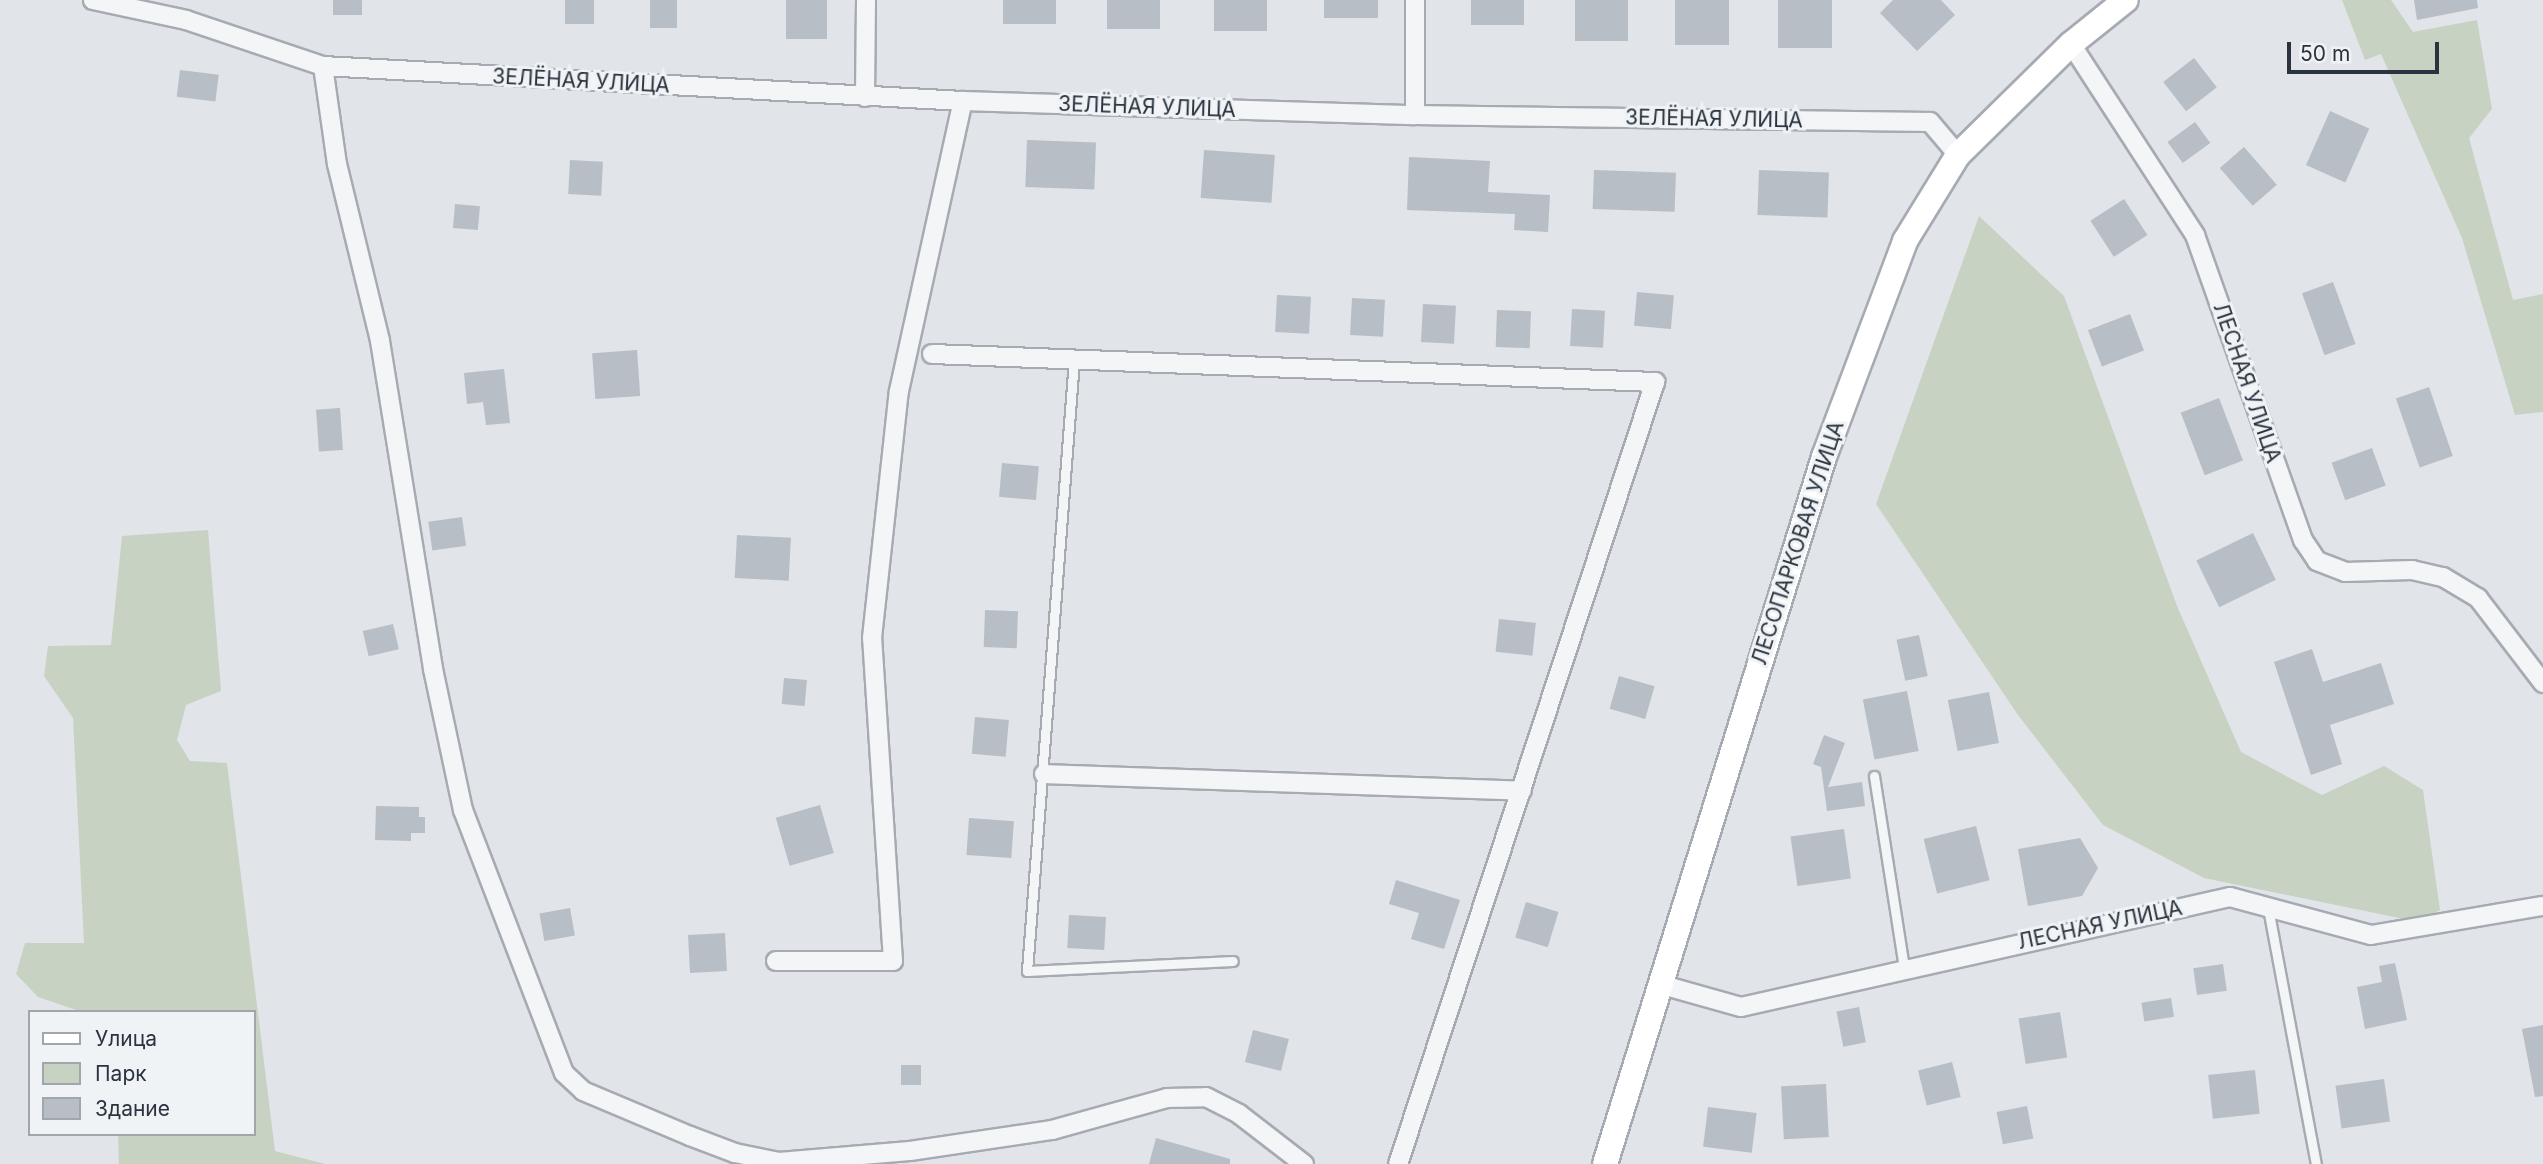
<!DOCTYPE html>
<html>
<head>
<meta charset="utf-8">
<style>
  body { margin:0 }
  #map { position:relative; width:2543px; height:1164px; overflow:hidden; background:#e1e4e9; font-family:Inter,sans-serif }
  div>[style] { position:absolute }
  [style*='--x'] { left:calc(var(--x)*1px); top:calc(var(--y)*1px); width:calc(var(--w)*1px); rotate:calc(var(--a)*1deg) }
  .green>* { inset:0; background:#c7d2c2 }
  .building>* { inset:0; background:#b8bec5; transform-origin:0 0 }
  .roads { filter:drop-shadow(2px 0 #a6abb3) drop-shadow(-2px 0 #a6abb3) drop-shadow(0 2px #a6abb3) drop-shadow(0 -2px #a6abb3) }
  .lane>* { height:9px; margin:-4.5px; padding:0 4.5px; transform-origin:4.5px; border-radius:4.5px; background:#f3f5f7 }
  .street>* { height:18px; margin:-9px; padding:0 9px; transform-origin:9px; border-radius:9px; background:#f3f5f7 }
  .secondary>* { height:24px; margin:-12px; padding:0 12px; transform-origin:12px; border-radius:12px; background:#fff }
  span { translate:-50% -50%; white-space:nowrap; text-align:center; line-height:1.15; -webkit-text-stroke:6px #f0f3f6; paint-order:stroke }
  .street-label { font-size:21px; color:#2a333f }
  .legend { position:absolute; left:28px; top:1010px; width:228px; height:126px; box-sizing:border-box; background:#f0f3f6; border:2px solid #a1a6ad; margin:0; padding:9px 12px; list-style:none; font-size:21px; color:#2a333f }
  .legend li { display:flex; align-items:center; gap:14px; height:35px }
  .legend b { width:35px; border:2px solid #a1a6ad }
  .scale { position:absolute; left:2287px; top:42px; width:152px; height:32px; box-sizing:border-box; border:4px solid #2a333f; border-top:0; padding-left:9px; font-size:21px; line-height:24px; white-space:nowrap; color:#2a333f; -webkit-text-stroke:5px #f0f3f6; paint-order:stroke }
</style>
</head>
<body>
<div id="map">
  <div class="green">
    <div style="clip-path:polygon(2342px 0,2391px 0,2413px 32px,2477px 20px,2492px 109px,2469px 138px,2513px 300px,2543px 294px,2543px 412px,2515px 415px,2462px 238px,2381px 54px,2365px 60px)"></div>
    <div style="clip-path:polygon(1979px 216px,2064px 296px,2177px 606px,2241px 752px,2322px 795px,2384px 766px,2423px 790px,2440px 910px,2419px 922px,2204px 878px,2103px 825px,2018px 715px,1876px 504px)"></div>
    <div style="clip-path:polygon(208px 530px,221px 691px,186px 705px,177px 740px,190px 761px,227px 763px,275px 1151px,325px 1164px,119px 1164px,118px 1134px,254px 1134px,254px 1012px,82px 1012px,38px 997px,16px 974px,25px 943px,84px 943px,73px 718px,44px 676px,48px 646px,111px 645px,122px 536px)"></div>
  </div>
  <div class="building">
    <div style="left:333px;top:0;width:29px;height:15px"></div>
    <div style="left:565px;top:0;width:29px;height:24px"></div>
    <div style="left:650px;top:0;width:27px;height:28px"></div>
    <div style="left:786px;top:0;width:41px;height:39px"></div>
    <div style="left:1003px;top:0;width:53px;height:24px"></div>
    <div style="left:1107px;top:0;width:53px;height:29px"></div>
    <div style="left:1214px;top:0;width:53px;height:31px"></div>
    <div style="left:1324px;top:0;width:54px;height:18px"></div>
    <div style="left:1471px;top:0;width:53px;height:25px"></div>
    <div style="left:1575px;top:0;width:53px;height:41px"></div>
    <div style="left:1675px;top:0;width:54px;height:45px"></div>
    <div style="left:1778px;top:0;width:54px;height:48px"></div>
    <div style="clip-path:polygon(1893px 0,1941px 0,1955px 15px,1917px 51px,1880px 13px)"></div>
    <div style="clip-path:polygon(2414px 0,2477px 0,2478px 8px,2417px 20px)"></div>
    <div style="left:2194px;top:58px;width:37px;height:39px;rotate:52deg"></div>
    <div style="left:180px;top:70px;width:39px;height:27px;rotate:7deg"></div>
    <div style="left:2330px;top:111px;width:43px;height:59px;rotate:24deg"></div>
    <div style="left:2195px;top:122px;width:26px;height:34px;rotate:54deg"></div>
    <div style="left:1027px;top:140px;width:69px;height:47px;rotate:2deg"></div>
    <div style="left:2244px;top:147px;width:50px;height:32px;rotate:49deg"></div>
    <div style="left:1204px;top:150px;width:71px;height:48px;rotate:4deg"></div>
    <div style="clip-path:polygon(1409px 157px,1490px 161px,1488px 192px,1550px 195px,1548px 232px,1514px 230px,1515px 214px,1407px 210px)"></div>
    <div style="left:570px;top:160px;width:33px;height:34px;rotate:3deg"></div>
    <div style="left:1594px;top:170px;width:82px;height:39px;rotate:2deg"></div>
    <div style="left:1759px;top:170px;width:70px;height:45px;rotate:2deg"></div>
    <div style="left:2124px;top:199px;width:43px;height:40px;rotate:57deg"></div>
    <div style="left:455px;top:204px;width:25px;height:24px;rotate:5deg"></div>
    <div style="left:2333px;top:282px;width:66px;height:33px;rotate:70deg"></div>
    <div style="left:1637px;top:292px;width:37px;height:34px;rotate:5deg"></div>
    <div style="left:1277px;top:295px;width:34px;height:37px;rotate:3deg"></div>
    <div style="left:1352px;top:298px;width:33px;height:37px;rotate:3deg"></div>
    <div style="left:1423px;top:304px;width:33px;height:38px;rotate:3deg"></div>
    <div style="left:1572px;top:309px;width:33px;height:37px;rotate:3deg"></div>
    <div style="left:1497px;top:310px;width:34px;height:37px;rotate:2deg"></div>
    <div style="left:2130px;top:314px;width:39px;height:45px;rotate:69deg"></div>
    <div style="left:637px;top:350px;width:46px;height:45px;rotate:86deg"></div>
    <div style="clip-path:polygon(504px 369px,510px 423px,486px 425px,483px 402px,467px 404px,464px 373px)"></div>
    <div style="left:2429px;top:387px;width:73px;height:35px;rotate:71deg"></div>
    <div style="left:2219px;top:398px;width:67px;height:41px;rotate:69deg"></div>
    <div style="left:340px;top:408px;width:42px;height:24px;rotate:86deg"></div>
    <div style="left:2372px;top:448px;width:40px;height:43px;rotate:70deg"></div>
    <div style="left:1002px;top:463px;width:37px;height:34px;rotate:5deg"></div>
    <div style="left:462px;top:517px;width:29px;height:34px;rotate:82deg"></div>
    <div style="left:2253px;top:533px;width:52px;height:63px;rotate:64deg"></div>
    <div style="left:737px;top:535px;width:54px;height:43px;rotate:3deg"></div>
    <div style="left:985px;top:610px;width:33px;height:37px;rotate:2deg"></div>
    <div style="left:1499px;top:619px;width:37px;height:33px;rotate:6deg"></div>
    <div style="left:393px;top:624px;width:26px;height:31px;rotate:77deg"></div>
    <div style="left:1919px;top:635px;width:42px;height:23px;rotate:78deg"></div>
    <div style="clip-path:polygon(2312px 649px,2323px 682px,2381px 663px,2394px 704px,2330px 725px,2342px 764px,2311px 775px,2274px 662px)"></div>
    <div style="left:1619px;top:676px;width:37px;height:34px;rotate:16deg"></div>
    <div style="left:784px;top:678px;width:23px;height:26px;rotate:5deg"></div>
    <div style="left:1907px;top:691px;width:61px;height:45px;rotate:79deg"></div>
    <div style="left:1989px;top:692px;width:52px;height:42px;rotate:79deg"></div>
    <div style="left:975px;top:717px;width:34px;height:37px;rotate:5deg"></div>
    <div style="clip-path:polygon(1824px 735px,1845px 743px,1828px 787px,1862px 782px,1865px 806px,1827px 811px,1821px 767px,1813px 764px)"></div>
    <div style="left:820px;top:805px;width:50px;height:46px;rotate:74deg"></div>
    <div style="clip-path:polygon(376px 806px,419px 807px,419px 817px,425px 817px,425px 833px,411px 833px,411px 841px,375px 840px)"></div>
    <div style="left:969px;top:818px;width:45px;height:37px;rotate:4deg"></div>
    <div style="left:1976px;top:826px;width:56px;height:54px;rotate:76deg"></div>
    <div style="left:1844px;top:829px;width:50px;height:54px;rotate:82deg"></div>
    <div style="clip-path:polygon(2080px 838px,2098px 868px,2082px 896px,2028px 906px,2018px 849px)"></div>
    <div style="clip-path:polygon(1396px 880px,1460px 900px,1444px 949px,1411px 939px,1419px 913px,1389px 904px)"></div>
    <div style="left:1526px;top:902px;width:34px;height:37px;rotate:17deg"></div>
    <div style="left:570px;top:908px;width:28px;height:31px;rotate:80deg"></div>
    <div style="left:1069px;top:915px;width:37px;height:33px;rotate:3deg"></div>
    <div style="left:725px;top:933px;width:38px;height:37px;rotate:87deg"></div>
    <div style="clip-path:polygon(2395px 963px,2407px 1020px,2365px 1029px,2357px 987px,2382px 982px,2379px 966px)"></div>
    <div style="left:2223px;top:964px;width:27px;height:30px;rotate:82deg"></div>
    <div style="left:2171px;top:998px;width:19px;height:30px;rotate:81deg"></div>
    <div style="left:1859px;top:1007px;width:36px;height:23px;rotate:79deg"></div>
    <div style="left:2060px;top:1012px;width:46px;height:42px;rotate:81deg"></div>
    <div style="clip-path:polygon(2543px 1025px,2543px 1096px,2535px 1097px,2522px 1029px)"></div>
    <div style="left:1253px;top:1030px;width:37px;height:33px;rotate:14deg"></div>
    <div style="left:1952px;top:1062px;width:36px;height:35px;rotate:76deg"></div>
    <div style="left:901px;top:1065px;width:20px;height:20px"></div>
    <div style="left:2255px;top:1070px;width:44px;height:47px;rotate:84deg"></div>
    <div style="left:2384px;top:1079px;width:43px;height:49px;rotate:82deg"></div>
    <div style="left:1826px;top:1084px;width:53px;height:45px;rotate:87deg"></div>
    <div style="left:2027px;top:1106px;width:33px;height:31px;rotate:79deg"></div>
    <div style="left:1708px;top:1107px;width:49px;height:40px;rotate:7deg"></div>
    <div style="clip-path:polygon(1156px 1138px,1230px 1159px,1230px 1164px,1149px 1164px)"></div>
  </div>
  <div class="roads">
    <div class="lane">
      <div style="--x:1074;--y:360;--w:613;--a:94.4"></div>
      <div style="--x:1027;--y:971;--w:206;--a:-2.8"></div>
      <div style="--x:1874;--y:776;--w:194;--a:81.1"></div>
      <div style="--x:2268;--y:908;--w:260;--a:79.4"></div>
    </div>
    <div class="street">
      <div style="--x:93;--y:0;--w:95;--a:12.1"></div>
      <div style="--x:186;--y:20;--w:145;--a:18.6"></div>
      <div style="--x:323;--y:66;--w:641;--a:3.13"></div>
      <div style="--x:963;--y:101;--w:452;--a:1.8"></div>
      <div style="--x:1415;--y:115;--w:515;--a:0.78"></div>
      <div style="--x:1930;--y:122;--w:43;--a:49.7"></div>
      <div style="--x:2071;--y:44;--w:228;--a:57"></div>
      <div style="--x:2195;--y:235;--w:324;--a:70.5"></div>
      <div style="--x:2303;--y:540;--w:25;--a:56"></div>
      <div style="--x:2317;--y:561;--w:30;--a:21"></div>
      <div style="--x:2345;--y:572;--w:67;--a:-1.7"></div>
      <div style="--x:2412;--y:570;--w:32;--a:13"></div>
      <div style="--x:2443;--y:577;--w:41;--a:31"></div>
      <div style="--x:2478;--y:598;--w:107;--a:52.6"></div>
      <div style="--x:323;--y:66;--w:99;--a:81.9"></div>
      <div style="--x:337;--y:164;--w:182;--a:76.3"></div>
      <div style="--x:380;--y:341;--w:332;--a:80.8"></div>
      <div style="--x:433;--y:669;--w:144;--a:78"></div>
      <div style="--x:463;--y:810;--w:282;--a:69"></div>
      <div style="--x:564;--y:1073;--w:26;--a:43"></div>
      <div style="--x:583;--y:1091;--w:116;--a:22.8"></div>
      <div style="--x:690;--y:1136;--w:48;--a:20.7"></div>
      <div style="--x:735;--y:1153;--w:45;--a:11.6"></div>
      <div style="--x:779;--y:1162;--w:131;--a:-4.8"></div>
      <div style="--x:910;--y:1151;--w:144;--a:-8.4"></div>
      <div style="--x:1052;--y:1130;--w:119;--a:-15.5"></div>
      <div style="--x:1167;--y:1098;--w:39;--a:-1"></div>
      <div style="--x:1206;--y:1097;--w:37;--a:27"></div>
      <div style="--x:1239;--y:1114;--w:82;--a:37.6"></div>
      <div style="--x:865;--y:97;--w:97;--a:-89.4"></div>
      <div style="--x:1415;--y:115;--w:115;--a:-90"></div>
      <div style="--x:932;--y:354;--w:724;--a:2.22"></div>
      <div style="--x:1655;--y:382;--w:823;--a:108.19"></div>
      <div style="--x:1044;--y:774;--w:478;--a:2"></div>
      <div style="--x:776;--y:961;--w:117;--a:0"></div>
      <div style="--x:893;--y:961;--w:324;--a:-93.7"></div>
      <div style="--x:872;--y:638;--w:248;--a:-83.8"></div>
      <div style="--x:899;--y:391;--w:297;--a:-77.6"></div>
      <div style="--x:1659;--y:984;--w:85;--a:15.7"></div>
      <div style="--x:1741;--y:1007;--w:501;--a:-12.68"></div>
      <div style="--x:2230;--y:897;--w:146;--a:15.1"></div>
      <div style="--x:2371;--y:935;--w:174;--a:-9.6"></div>
    </div>
    <div class="secondary">
      <div style="--x:1605;--y:1164;--w:740;--a:-72.79"></div>
      <div style="--x:1824;--y:457;--w:231;--a:-69.4"></div>
      <div style="--x:1905;--y:241;--w:101;--a:-58.4"></div>
      <div style="--x:1958;--y:155;--w:158;--a:-44.5"></div>
      <div style="--x:2071;--y:44;--w:70;--a:-38.7"></div>
    </div>
  </div>
  <div class="street-label">
    <span style="left:581px;top:81px;rotate:3deg">ЗЕЛЁНАЯ УЛИЦА</span>
    <span style="left:1147px;top:107px;rotate:2deg">ЗЕЛЁНАЯ УЛИЦА</span>
    <span style="left:1714px;top:119px;rotate:1deg">ЗЕЛЁНАЯ УЛИЦА</span>
    <span style="left:2247px;top:383px;rotate:71deg">ЛЕСНАЯ УЛИЦА</span>
    <span style="left:1798px;top:543px;rotate:-72deg">ЛЕСОПАРКОВАЯ УЛИЦА</span>
    <span style="left:2100px;top:925px;rotate:-12deg">ЛЕСНАЯ УЛИЦА</span>
  </div>
  <ul class="legend">
  <li><b style="height:9px;background:#fff"></b>Улица</li>
  <li><b style="height:19px;background:#c7d2c2"></b>Парк</li>
  <li><b style="height:19px;background:#b8bec5"></b>Здание</li>
  </ul>
  <div class="scale">50 m</div>
</div>
</body>
</html>
